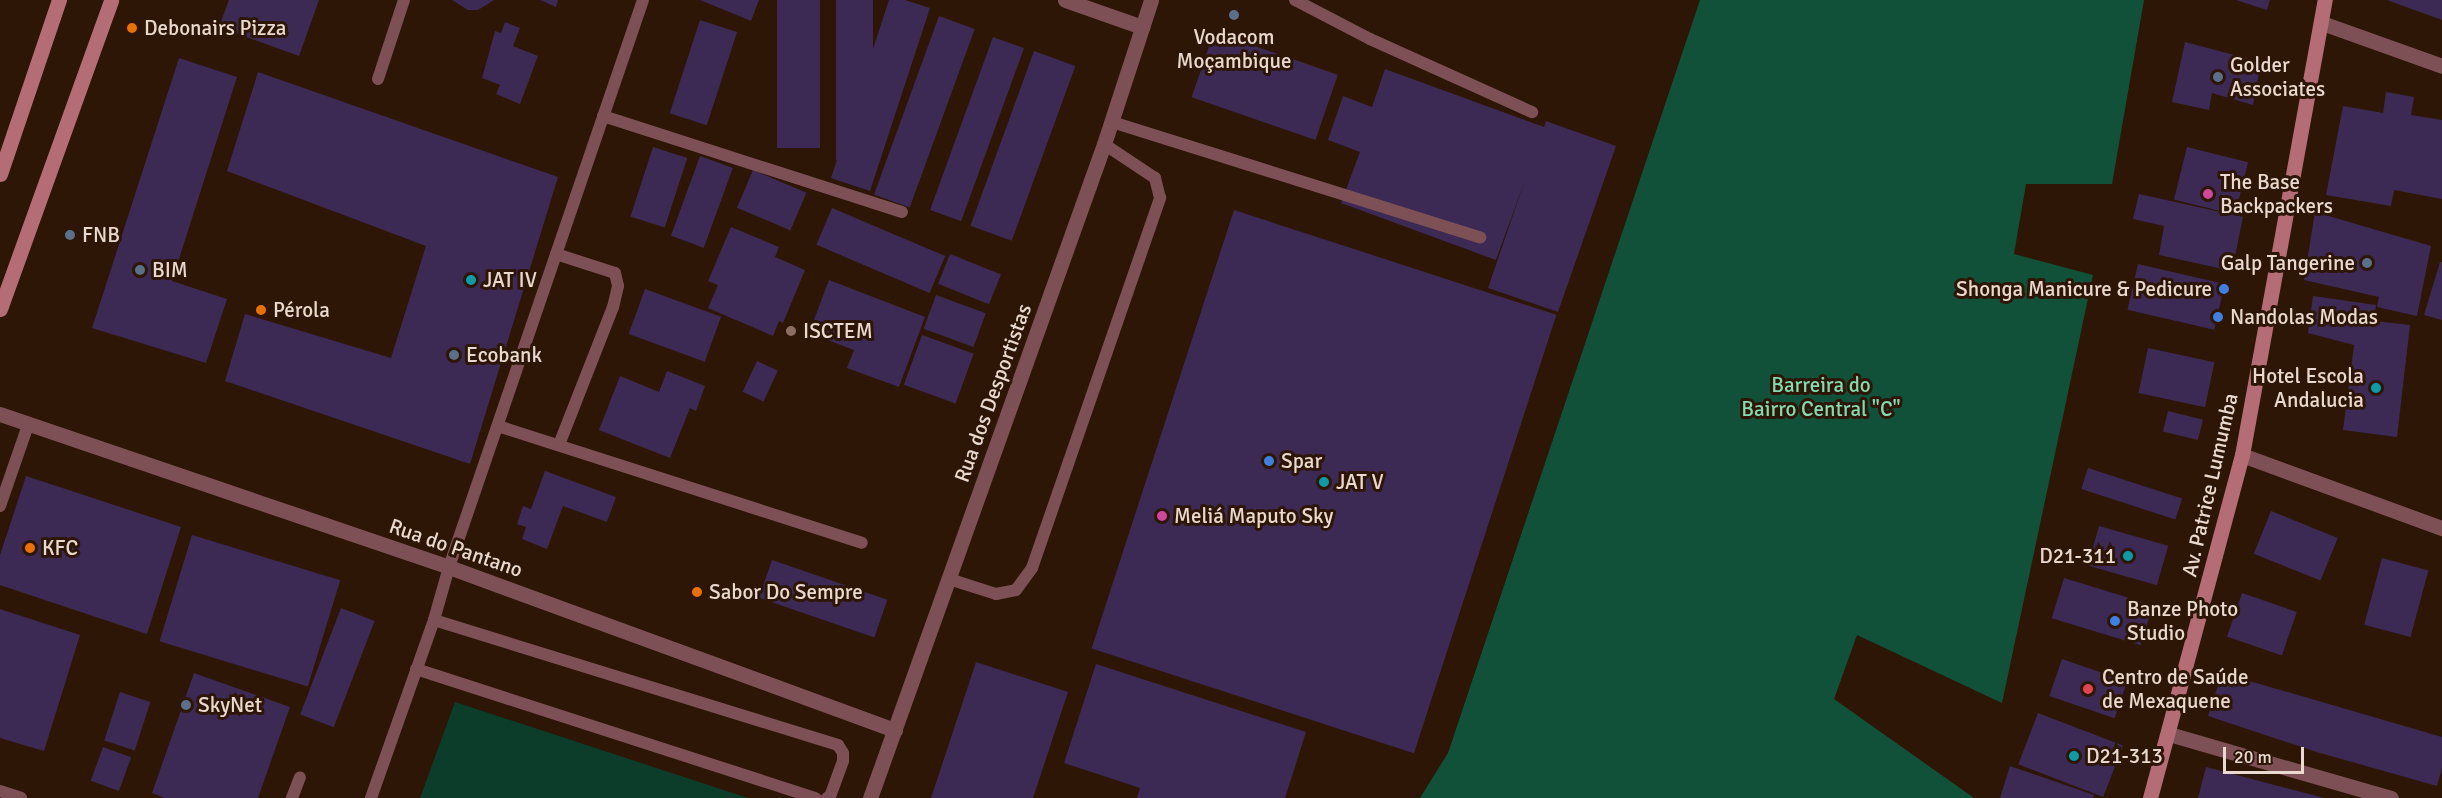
<!DOCTYPE html>
<html>
<head>
<meta charset="utf-8">
<style>
  body { margin:0 }
  #map { position:relative; width:2442px; height:798px; overflow:hidden; background:#2d1605; font-family:Signika,sans-serif }
  div>[style] { position:absolute }
  [style*='--x'] { left:calc(var(--x)*1px); top:calc(var(--y)*1px); width:calc(var(--w)*1px); rotate:calc(var(--a)*1deg) }
  .green>* { inset:0; background:#0b3d2a }
  .forest>* { inset:0; background:#125139 }
  .building>* { inset:0; background:#3c2a55; transform-origin:0 0 }
  .service>* { height:12px; margin:-6px; padding:0 6px; transform-origin:6px; border-radius:6px; background:#7d5055 }
  .minor>* { height:15px; margin:-7.5px; padding:0 7.5px; transform-origin:7.5px; border-radius:7.5px; background:#7d5055 }
  .secondary>* { height:15px; margin:-7.5px; padding:0 7.5px; transform-origin:7.5px; border-radius:7.5px; background:#b56d75 }
  .dots>* { width:16px; height:16px; translate:-50% -50%; box-sizing:border-box; border:3px solid #2d1605; border-radius:50% }
  span { translate:-50% -50%; white-space:nowrap; text-align:center; line-height:1.15; -webkit-text-stroke:6px #2d1605; paint-order:stroke }
  .poi-label { font-size:21px; color:#ead9cf }
  .left { translate:0 -50%; text-align:left }
  .right { translate:-100% -50%; text-align:right }
  .park-label { font-size:21px; color:#82dbb2 }
  .street-label { font-size:21px; color:#ead9cf }
  .scale { position:absolute; left:2223px; top:747px; width:81px; height:27px; box-sizing:border-box; border:3px solid #ead9cf; border-top:0; padding-left:8px; font-size:18px; line-height:21px; white-space:nowrap; color:#ead9cf; -webkit-text-stroke:4px #2d1605; paint-order:stroke }
</style>
</head>
<body>
<div id="map">
  <div class="green">
    <div style="clip-path:polygon(455px 702px,748px 798px,420px 798px)"></div>
  </div>
  <div class="forest">
    <div style="clip-path:polygon(1700px 0,2144px 0,2112px 184px,2026px 184px,2014px 254px,2093px 275px,2002px 703px,1857px 635px,1834px 699px,1974px 798px,1420px 798px,1448px 753px)"></div>
  </div>
  <div class="building">
    <div style="clip-path:polygon(229px 0,319px 0,299px 56px,219px 27px)"></div>
    <div style="clip-path:polygon(452px 0,494px 0,478px 10px,468px 10px)"></div>
    <div style="clip-path:polygon(540px 0,558px 0,556px 7px)"></div>
    <div style="clip-path:polygon(700px 0,759px 0,751px 21px)"></div>
    <div style="left:777px;top:0;width:43px;height:148px"></div>
    <div style="left:836px;top:0;width:37px;height:160px"></div>
    <div style="clip-path:polygon(889px 0,905px 0,930px 8px,870px 191px,831px 178px)"></div>
    <div style="clip-path:polygon(2236px 0,2270px 0,2267px 10px)"></div>
    <div style="clip-path:polygon(2387px 0,2442px 0,2442px 20px)"></div>
    <div style="left:939px;top:16px;width:38px;height:190px;rotate:20deg"></div>
    <div style="left:700px;top:20px;width:39px;height:98px;rotate:18deg"></div>
    <div style="clip-path:polygon(505px 22px,520px 28px,513px 46px,538px 56px,520px 104px,496px 94px,500px 85px,482px 78px,495px 31px,501px 33px)"></div>
    <div style="left:1214px;top:32px;width:131px;height:69px;rotate:19deg"></div>
    <div style="left:993px;top:37px;width:33px;height:184px;rotate:20deg"></div>
    <div style="clip-path:polygon(2185px 42px,2261px 62px,2253px 105px,2212px 93px,2209px 110px,2172px 102px)"></div>
    <div style="left:1034px;top:51px;width:44px;height:186px;rotate:20deg"></div>
    <div style="clip-path:polygon(179px 58px,237px 77px,172px 281px,227px 299px,206px 363px,92px 328px)"></div>
    <div style="clip-path:polygon(1385px 69px,1544px 127px,1546px 121px,1616px 146px,1558px 312px,1488px 288px,1525px 180px,1496px 260px,1341px 203px,1360px 152px,1328px 140px,1343px 96px,1372px 107px)"></div>
    <div style="clip-path:polygon(258px 72px,558px 177px,470px 464px,225px 381px,245px 314px,391px 358px,426px 246px,227px 171px)"></div>
    <div style="clip-path:polygon(2386px 92px,2414px 97px,2411px 115px,2442px 120px,2442px 199px,2394px 190px,2391px 206px,2326px 195px,2343px 106px,2383px 113px)"></div>
    <div style="left:653px;top:147px;width:36px;height:73px;rotate:18deg"></div>
    <div style="left:2187px;top:147px;width:63px;height:54px;rotate:14deg"></div>
    <div style="left:700px;top:156px;width:35px;height:85px;rotate:20deg"></div>
    <div style="left:753px;top:170px;width:58px;height:41px;rotate:23deg"></div>
    <div style="clip-path:polygon(2139px 194px,2243px 217px,2232px 271px,2159px 255px,2164px 226px,2133px 219px)"></div>
    <div style="left:832px;top:208px;width:123px;height:40px;rotate:23deg"></div>
    <div style="left:1234px;top:210px;width:339px;height:461px;rotate:18deg"></div>
    <div style="clip-path:polygon(2315px 212px,2431px 246px,2417px 316px,2377px 307px,2379px 297px,2304px 280px)"></div>
    <div style="clip-path:polygon(731px 227px,779px 247px,775px 257px,805px 270px,783px 323px,779px 321px,773px 336px,708px 308px,718px 285px,708px 281px)"></div>
    <div style="left:950px;top:254px;width:55px;height:32px;rotate:22deg"></div>
    <div style="clip-path:polygon(2440px 262px,2442px 262px,2442px 320px,2424px 315px)"></div>
    <div style="left:2138px;top:264px;width:89px;height:47px;rotate:13deg"></div>
    <div style="clip-path:polygon(829px 280px,925px 317px,899px 387px,847px 368px,854px 350px,809px 333px)"></div>
    <div style="left:645px;top:289px;width:81px;height:48px;rotate:20deg"></div>
    <div style="left:936px;top:295px;width:53px;height:36px;rotate:20deg"></div>
    <div style="clip-path:polygon(2313px 296px,2376px 305px,2374px 321px,2410px 325px,2397px 437px,2343px 430px,2354px 345px,2308px 333px)"></div>
    <div style="left:922px;top:335px;width:55px;height:53px;rotate:20deg"></div>
    <div style="left:2148px;top:348px;width:68px;height:46px;rotate:12deg"></div>
    <div style="left:757px;top:361px;width:23px;height:34px;rotate:25deg"></div>
    <div style="clip-path:polygon(667px 371px,705px 386px,696px 411px,690px 408px,670px 458px,599px 430px,620px 376px,659px 392px)"></div>
    <div style="left:2168px;top:411px;width:36px;height:21px;rotate:14deg"></div>
    <div style="left:2088px;top:468px;width:99px;height:22px;rotate:18deg"></div>
    <div style="clip-path:polygon(545px 471px,616px 497px,607px 522px,563px 506px,547px 549px,522px 539px,526px 527px,517px 524px,523px 506px,531px 509px)"></div>
    <div style="clip-path:polygon(26px 476px,181px 527px,147px 634px,0 585px,0 555px)"></div>
    <div style="left:2271px;top:511px;width:72px;height:46px;rotate:22deg"></div>
    <div style="left:2099px;top:526px;width:72px;height:41px;rotate:16deg"></div>
    <div style="left:192px;top:535px;width:155px;height:111px;rotate:17deg"></div>
    <div style="left:2382px;top:558px;width:48px;height:69px;rotate:15deg"></div>
    <div style="left:772px;top:560px;width:122px;height:40px;rotate:19deg"></div>
    <div style="left:2064px;top:578px;width:93px;height:42px;rotate:17deg"></div>
    <div style="left:2242px;top:593px;width:58px;height:46px;rotate:19deg"></div>
    <div style="left:341px;top:608px;width:36px;height:114px;rotate:21deg"></div>
    <div style="clip-path:polygon(0 609px,80px 635px,44px 751px,0 738px)"></div>
    <div style="left:2062px;top:659px;width:69px;height:39px;rotate:19deg"></div>
    <div style="clip-path:polygon(976px 662px,1068px 692px,1033px 798px,931px 798px)"></div>
    <div style="clip-path:polygon(1096px 664px,1306px 732px,1285px 798px,1137px 798px,1140px 788px,1064px 763px)"></div>
    <div style="clip-path:polygon(194px 673px,290px 707px,258px 798px,165px 798px,152px 793px)"></div>
    <div style="clip-path:polygon(2222px 673px,2442px 737px,2442px 768px,2437px 786px,2320px 753px,2208px 716px)"></div>
    <div style="left:120px;top:692px;width:32px;height:51px;rotate:18deg"></div>
    <div style="left:2038px;top:713px;width:91px;height:55px;rotate:21deg"></div>
    <div style="left:103px;top:747px;width:30px;height:36px;rotate:20deg"></div>
    <div style="clip-path:polygon(2010px 766px,2094px 795px,2093px 798px,2000px 798px)"></div>
    <div style="clip-path:polygon(2206px 767px,2317px 796px,2324px 798px,2198px 798px)"></div>
  </div>
  <div class="service">
    <div style="--x:1295;--y:0;--w:85;--a:27.5"></div>
    <div style="--x:1370;--y:39;--w:178;--a:24.3"></div>
    <div style="--x:378;--y:79;--w:83;--a:-71.8"></div>
    <div style="--x:603;--y:116;--w:314;--a:17.8"></div>
    <div style="--x:1112;--y:122;--w:386;--a:17.4"></div>
    <div style="--x:556;--y:254;--w:62;--a:17.9"></div>
    <div style="--x:615;--y:273;--w:13;--a:77"></div>
    <div style="--x:618;--y:286;--w:22;--a:103"></div>
    <div style="--x:613;--y:307;--w:148;--a:111.4"></div>
    <div style="--x:498;--y:426;--w:382;--a:17.8"></div>
    <div style="--x:0;--y:506;--w:86;--a:-70.9"></div>
    <div style="--x:949;--y:579;--w:49;--a:17.7"></div>
    <div style="--x:996;--y:594;--w:20;--a:-11"></div>
    <div style="--x:1016;--y:590;--w:27;--a:-54"></div>
    <div style="--x:1032;--y:568;--w:392;--a:-70.9"></div>
    <div style="--x:1160;--y:198;--w:21;--a:-104"></div>
    <div style="--x:1155;--y:178;--w:61;--a:-146.3"></div>
    <div style="--x:434;--y:620;--w:423;--a:17.2"></div>
    <div style="--x:838;--y:745;--w:9;--a:58"></div>
    <div style="--x:843;--y:753;--w:8;--a:90"></div>
    <div style="--x:843;--y:761;--w:37;--a:110"></div>
    <div style="--x:830;--y:796;--w:4;--a:146"></div>
    <div style="--x:416;--y:669;--w:420;--a:17.9"></div>
    <div style="--x:0;--y:791;--w:22;--a:18"></div>
    <div style="--x:292;--y:798;--w:22;--a:-69"></div>
    <div style="--x:371;--y:798;--w:189;--a:-70.5"></div>
    <div style="--x:434;--y:620;--w:55;--a:-74.2"></div>
    <div style="--x:449;--y:567;--w:599;--a:-71.11"></div>
  </div>
  <div class="minor">
    <div style="--x:1065;--y:0;--w:82;--a:19.3"></div>
    <div style="--x:2322;--y:23;--w:127;--a:19.7"></div>
    <div style="--x:0;--y:414;--w:474;--a:18.8"></div>
    <div style="--x:449;--y:567;--w:475;--a:20.1"></div>
    <div style="--x:2242;--y:455;--w:213;--a:20.1"></div>
    <div style="--x:2169;--y:734;--w:231;--a:16.1"></div>
    <div style="--x:870;--y:798;--w:695;--a:-70.31"></div>
    <div style="--x:1104;--y:144;--w:151;--a:-71.9"></div>
  </div>
  <div class="secondary">
    <div style="--x:0;--y:174;--w:184;--a:-71.3"></div>
    <div style="--x:0;--y:309;--w:328;--a:-70.2"></div>
    <div style="--x:2150;--y:798;--w:355;--a:-75"></div>
    <div style="--x:2242;--y:455;--w:463;--a:-79.7"></div>
  </div>
  <div class="dots">
    <div style="left:1234px;top:15px;background:#5c6f8a"></div>
    <div style="left:132px;top:28px;background:#e8710a"></div>
    <div style="left:2218px;top:77px;background:#5c6f8a"></div>
    <div style="left:2208px;top:194px;background:#d1479c"></div>
    <div style="left:70px;top:235px;background:#5c6f8a"></div>
    <div style="left:2367px;top:263px;background:#5c6f8a"></div>
    <div style="left:140px;top:270px;background:#5c6f8a"></div>
    <div style="left:471px;top:280px;background:#0f9aa8"></div>
    <div style="left:2224px;top:289px;background:#3f7fe0"></div>
    <div style="left:261px;top:310px;background:#e8710a"></div>
    <div style="left:2218px;top:317px;background:#3f7fe0"></div>
    <div style="left:791px;top:331px;background:#8d6e63"></div>
    <div style="left:454px;top:355px;background:#5c6f8a"></div>
    <div style="left:2376px;top:388px;background:#0f9aa8"></div>
    <div style="left:1269px;top:461px;background:#3f7fe0"></div>
    <div style="left:1324px;top:482px;background:#0f9aa8"></div>
    <div style="left:1162px;top:516px;background:#d1479c"></div>
    <div style="left:30px;top:548px;background:#e8710a"></div>
    <div style="left:2128px;top:556px;background:#0f9aa8"></div>
    <div style="left:697px;top:592px;background:#e8710a"></div>
    <div style="left:2115px;top:621px;background:#3f7fe0"></div>
    <div style="left:2088px;top:689px;background:#e0444e"></div>
    <div style="left:186px;top:705px;background:#5c6f8a"></div>
    <div style="left:2074px;top:756px;background:#0f9aa8"></div>
  </div>
  <div class="poi-label">
    <span class="left" style="left:144px;top:28px">Debonairs Pizza</span>
    <span style="left:1234px;top:49px">Vodacom<br>Moçambique</span>
    <span class="left" style="left:2230px;top:77px">Golder<br>Associates</span>
    <span class="left" style="left:2220px;top:194px">The Base<br>Backpackers</span>
    <span class="left" style="left:82px;top:235px">FNB</span>
    <span class="right" style="left:2355px;top:263px">Galp Tangerine</span>
    <span class="left" style="left:152px;top:270px">BIM</span>
    <span class="left" style="left:483px;top:280px">JAT IV</span>
    <span class="right" style="left:2212px;top:289px">Shonga Manicure &amp; Pedicure</span>
    <span class="left" style="left:273px;top:310px">Pérola</span>
    <span class="left" style="left:2230px;top:317px">Nandolas Modas</span>
    <span class="left" style="left:803px;top:331px">ISCTEM</span>
    <span class="left" style="left:466px;top:355px">Ecobank</span>
    <span class="right" style="left:2364px;top:388px">Hotel Escola<br>Andalucia</span>
    <span class="left" style="left:1281px;top:461px">Spar</span>
    <span class="left" style="left:1336px;top:482px">JAT V</span>
    <span class="left" style="left:1174px;top:516px">Meliá Maputo Sky</span>
    <span class="left" style="left:42px;top:548px">KFC</span>
    <span class="right" style="left:2116px;top:556px">D21-311</span>
    <span class="left" style="left:709px;top:592px">Sabor Do Sempre</span>
    <span class="left" style="left:2127px;top:621px">Banze Photo<br>Studio</span>
    <span class="left" style="left:2102px;top:689px">Centro de Saúde<br>de Mexaquene</span>
    <span class="left" style="left:198px;top:705px">SkyNet</span>
    <span class="left" style="left:2086px;top:756px">D21-313</span>
  </div>
  <div class="park-label">
    <span style="left:1821px;top:397px">Barreira do<br>Bairro Central "C"</span>
  </div>
  <div class="street-label">
    <span style="left:993px;top:393px;rotate:-70deg">Rua dos Desportistas</span>
    <span style="left:2210px;top:485px;rotate:-77deg">Av. Patrice Lumumba</span>
    <span style="left:456px;top:548px;rotate:19deg">Rua do Pantano</span>
  </div>
  <div class="scale">20 m</div>
</div>
</body>
</html>
